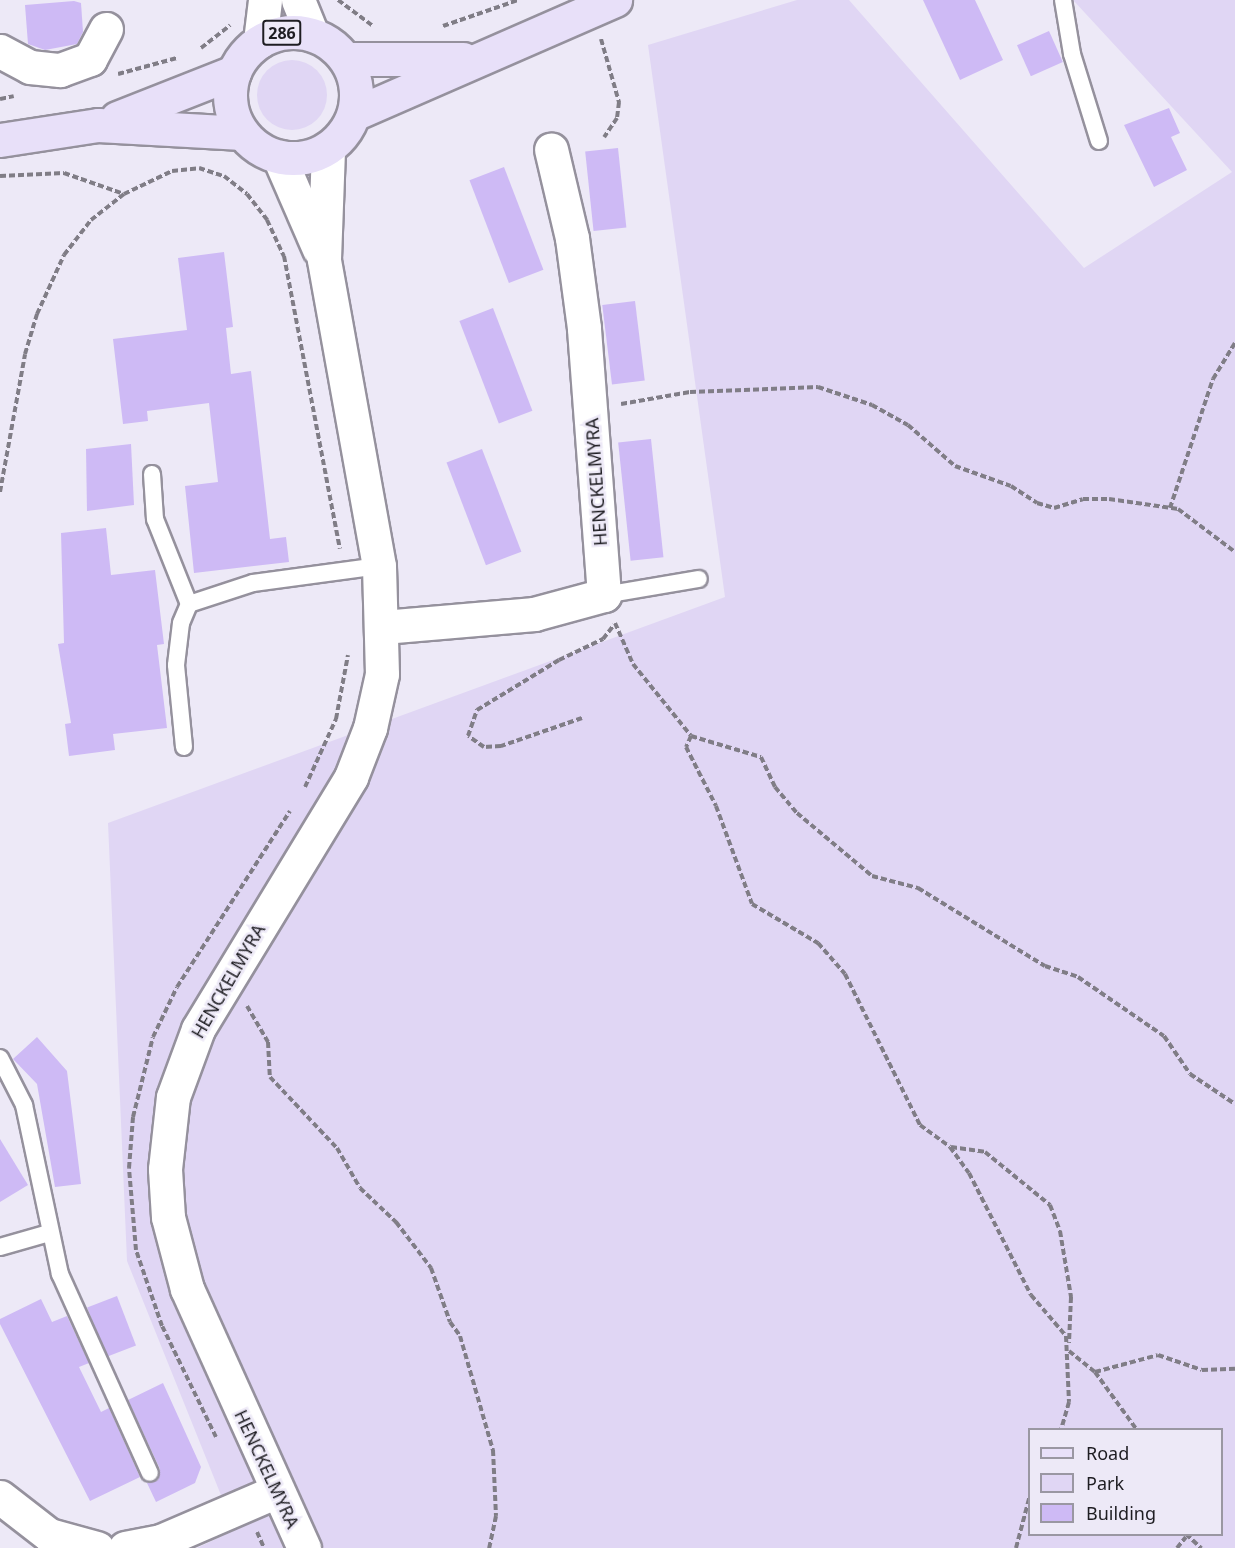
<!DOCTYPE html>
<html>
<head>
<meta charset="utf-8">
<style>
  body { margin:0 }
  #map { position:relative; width:1235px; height:1548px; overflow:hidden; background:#ede9f7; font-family:"Noto Sans",sans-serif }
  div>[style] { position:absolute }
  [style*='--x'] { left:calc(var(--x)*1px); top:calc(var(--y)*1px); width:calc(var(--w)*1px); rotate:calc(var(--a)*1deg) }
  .green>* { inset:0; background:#e0d6f4 }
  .round { border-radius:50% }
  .building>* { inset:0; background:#cebaf5; transform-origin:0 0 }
  .path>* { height:4px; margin-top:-2px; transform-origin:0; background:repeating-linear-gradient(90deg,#807d86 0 6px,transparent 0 9px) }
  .roads { filter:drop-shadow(2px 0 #95919d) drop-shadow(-2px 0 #95919d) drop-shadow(0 2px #95919d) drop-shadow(0 -2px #95919d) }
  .service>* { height:16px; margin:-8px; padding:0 8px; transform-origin:8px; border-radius:8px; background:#fff }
  .minor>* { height:33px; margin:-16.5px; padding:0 16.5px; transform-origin:16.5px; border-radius:16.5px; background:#fff }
  .tertiary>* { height:33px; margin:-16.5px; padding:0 16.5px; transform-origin:16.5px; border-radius:16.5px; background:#fff }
  .primary>* { height:33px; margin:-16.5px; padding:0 16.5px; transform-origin:16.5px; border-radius:16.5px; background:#e8e0f9 }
  .primary>.ring { margin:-16.5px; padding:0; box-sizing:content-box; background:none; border:33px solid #e8e0f9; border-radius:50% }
  span { translate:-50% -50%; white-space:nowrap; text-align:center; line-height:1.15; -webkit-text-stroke:5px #ede9f7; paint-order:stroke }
  .shield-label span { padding:2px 4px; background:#ede9f7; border:2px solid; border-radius:4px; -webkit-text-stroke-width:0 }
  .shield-label { font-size:16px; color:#1e1d22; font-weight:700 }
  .street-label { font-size:18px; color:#1e1d22 }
  .legend { position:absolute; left:1028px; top:1428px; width:195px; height:108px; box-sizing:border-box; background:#ede9f7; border:2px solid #9a97a2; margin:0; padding:8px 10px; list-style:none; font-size:18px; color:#1e1d22 }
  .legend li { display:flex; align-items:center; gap:12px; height:30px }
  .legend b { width:30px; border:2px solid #9a97a2 }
</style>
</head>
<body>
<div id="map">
  <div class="green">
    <div style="clip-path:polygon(evenodd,797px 0,849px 0,1084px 268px,1232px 172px,1073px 0,1235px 0,1235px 1548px,197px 1548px,235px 1530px,127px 1261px,108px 823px,725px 597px,648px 45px,797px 0,1030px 1430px,1222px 1430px,1222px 1534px,1030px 1534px,1030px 1430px)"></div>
    <div class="round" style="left:257px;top:60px;width:70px;height:70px"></div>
  </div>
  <div class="building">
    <div style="clip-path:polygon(923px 0,975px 0,1003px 60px,960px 80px)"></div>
    <div style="clip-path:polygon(74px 1px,81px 3px,83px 32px,77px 44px,45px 50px,28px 44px,25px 5px)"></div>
    <div style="left:1049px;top:31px;width:34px;height:35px;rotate:66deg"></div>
    <div style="clip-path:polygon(1169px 108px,1180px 133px,1171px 137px,1187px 170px,1154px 187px,1124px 125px)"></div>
    <div style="left:618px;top:148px;width:80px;height:33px;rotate:84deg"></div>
    <div style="left:504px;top:167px;width:110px;height:37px;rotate:69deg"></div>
    <div style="clip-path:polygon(224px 252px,233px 327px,226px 328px,231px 374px,251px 371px,270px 539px,286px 537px,289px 562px,194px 573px,185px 486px,218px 482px,209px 403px,147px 411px,148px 421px,123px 424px,113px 339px,187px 330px,178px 258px)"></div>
    <div style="left:635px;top:301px;width:80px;height:33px;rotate:83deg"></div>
    <div style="left:493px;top:308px;width:110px;height:36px;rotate:69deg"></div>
    <div style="left:651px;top:439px;width:119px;height:33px;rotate:84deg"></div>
    <div style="clip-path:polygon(131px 444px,134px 505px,87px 511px,86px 449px)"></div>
    <div style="left:482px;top:449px;width:110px;height:38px;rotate:69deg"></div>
    <div style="clip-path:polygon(106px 528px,111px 575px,155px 570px,164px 644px,157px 645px,167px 728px,113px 734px,115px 750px,69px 756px,65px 724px,71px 723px,58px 644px,64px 643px,61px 533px)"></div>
    <div style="clip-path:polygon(37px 1037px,67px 1071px,81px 1184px,55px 1187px,37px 1084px,13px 1059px)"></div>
    <div style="clip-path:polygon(0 1139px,28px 1185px,0 1202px)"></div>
    <div style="left:117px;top:1296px;width:53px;height:32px;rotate:69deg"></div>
    <div style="clip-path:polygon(41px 1299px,52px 1322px,67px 1316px,89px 1363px,79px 1367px,101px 1412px,109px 1408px,140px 1477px,90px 1501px,0 1324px,0 1319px)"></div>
    <div style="clip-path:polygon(163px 1383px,201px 1467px,195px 1483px,156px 1502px,147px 1483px,158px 1480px,160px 1469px,128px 1400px)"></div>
  </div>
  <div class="path">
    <div style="--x:338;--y:0;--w:44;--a:36.6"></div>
    <div style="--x:443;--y:26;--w:79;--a:-19.1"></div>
    <div style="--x:601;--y:39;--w:66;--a:74.1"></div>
    <div style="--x:619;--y:102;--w:16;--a:97"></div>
    <div style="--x:617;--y:118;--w:23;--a:124"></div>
    <div style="--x:201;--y:48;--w:37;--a:-38"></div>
    <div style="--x:118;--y:74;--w:61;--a:-15.2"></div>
    <div style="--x:0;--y:99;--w:14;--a:-12"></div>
    <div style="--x:0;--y:176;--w:64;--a:-2.7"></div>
    <div style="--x:64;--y:173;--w:64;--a:19.3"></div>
    <div style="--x:621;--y:404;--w:70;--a:-9.9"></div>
    <div style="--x:690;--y:392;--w:128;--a:-2.2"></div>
    <div style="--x:818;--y:387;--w:57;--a:18.4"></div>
    <div style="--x:872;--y:405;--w:41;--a:29.1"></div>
    <div style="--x:908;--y:425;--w:62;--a:41.1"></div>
    <div style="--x:955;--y:466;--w:59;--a:19.7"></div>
    <div style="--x:1011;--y:486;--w:31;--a:33"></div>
    <div style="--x:1037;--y:503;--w:18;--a:16"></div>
    <div style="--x:1054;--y:508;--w:30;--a:-17"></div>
    <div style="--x:1083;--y:499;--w:26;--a:0"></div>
    <div style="--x:1109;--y:499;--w:70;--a:8.2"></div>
    <div style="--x:1178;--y:509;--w:71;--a:37"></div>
    <div style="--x:0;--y:492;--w:140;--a:-79.7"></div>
    <div style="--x:25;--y:354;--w:42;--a:-73.3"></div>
    <div style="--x:37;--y:314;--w:65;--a:-65.4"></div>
    <div style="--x:64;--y:255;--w:44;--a:-52.4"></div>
    <div style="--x:91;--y:220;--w:42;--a:-38.2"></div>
    <div style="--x:124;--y:194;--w:53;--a:-25.6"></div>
    <div style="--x:172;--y:171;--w:27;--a:-6"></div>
    <div style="--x:199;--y:168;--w:26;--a:18"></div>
    <div style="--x:224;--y:176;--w:29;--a:38"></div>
    <div style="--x:247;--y:194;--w:33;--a:52"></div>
    <div style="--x:267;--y:220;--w:40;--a:65"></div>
    <div style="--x:284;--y:256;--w:298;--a:79.2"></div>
    <div style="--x:1170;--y:508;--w:136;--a:-71.6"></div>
    <div style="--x:1213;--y:379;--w:42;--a:-58.6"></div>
    <div style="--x:615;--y:623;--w:45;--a:66.3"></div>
    <div style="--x:633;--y:664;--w:92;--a:51.1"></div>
    <div style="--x:691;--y:736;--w:12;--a:114"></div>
    <div style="--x:686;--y:747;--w:66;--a:63"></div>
    <div style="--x:716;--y:806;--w:104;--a:69.8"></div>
    <div style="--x:752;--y:904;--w:77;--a:30.6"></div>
    <div style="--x:818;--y:943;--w:41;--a:48.9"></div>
    <div style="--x:845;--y:974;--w:169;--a:63.6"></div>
    <div style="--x:920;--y:1125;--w:37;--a:36"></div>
    <div style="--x:950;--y:1147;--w:32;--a:54"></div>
    <div style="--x:969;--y:1173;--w:137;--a:63.1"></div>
    <div style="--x:1031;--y:1295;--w:54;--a:49.5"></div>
    <div style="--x:1066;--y:1336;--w:66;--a:87.4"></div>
    <div style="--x:1069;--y:1402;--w:29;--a:106"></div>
    <div style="--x:582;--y:718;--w:86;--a:160.9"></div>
    <div style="--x:501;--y:746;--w:17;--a:177"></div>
    <div style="--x:484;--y:747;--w:19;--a:-145"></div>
    <div style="--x:468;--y:736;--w:28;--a:-71"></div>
    <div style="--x:477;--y:710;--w:96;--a:-31.4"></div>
    <div style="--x:559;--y:660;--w:49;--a:-25.5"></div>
    <div style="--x:603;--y:639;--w:18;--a:-52"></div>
    <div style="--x:691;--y:736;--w:73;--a:16.7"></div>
    <div style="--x:761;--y:757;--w:33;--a:65"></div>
    <div style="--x:775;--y:787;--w:34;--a:50"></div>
    <div style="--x:797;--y:813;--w:98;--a:40"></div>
    <div style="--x:872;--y:876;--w:48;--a:14.6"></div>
    <div style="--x:918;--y:888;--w:149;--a:31.6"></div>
    <div style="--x:1045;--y:966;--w:35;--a:18"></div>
    <div style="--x:1078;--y:977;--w:104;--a:34.5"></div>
    <div style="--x:1164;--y:1036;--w:46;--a:55.6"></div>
    <div style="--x:1190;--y:1074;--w:54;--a:33.7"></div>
    <div style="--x:305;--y:787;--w:75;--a:-65.5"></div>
    <div style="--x:336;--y:719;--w:65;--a:-79.4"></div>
    <div style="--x:247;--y:1006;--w:42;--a:59.7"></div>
    <div style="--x:268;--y:1042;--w:35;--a:87"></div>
    <div style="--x:270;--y:1077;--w:98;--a:46.7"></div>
    <div style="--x:337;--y:1148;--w:46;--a:60.1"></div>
    <div style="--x:360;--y:1188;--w:50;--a:43.4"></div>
    <div style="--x:396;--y:1222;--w:58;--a:52.7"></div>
    <div style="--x:431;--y:1268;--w:57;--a:70.6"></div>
    <div style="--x:450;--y:1322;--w:17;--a:54"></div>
    <div style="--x:460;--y:1336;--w:119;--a:73.9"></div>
    <div style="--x:493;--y:1450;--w:66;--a:87.4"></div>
    <div style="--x:496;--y:1516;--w:33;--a:102"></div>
    <div style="--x:951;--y:1147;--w:34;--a:8"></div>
    <div style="--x:985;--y:1152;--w:84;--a:39.2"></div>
    <div style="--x:1050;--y:1205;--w:28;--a:69"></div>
    <div style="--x:1060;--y:1231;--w:67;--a:80.5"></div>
    <div style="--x:1071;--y:1297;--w:46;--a:92.5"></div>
    <div style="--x:1069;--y:1351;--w:33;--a:39"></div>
    <div style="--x:1095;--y:1372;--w:72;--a:54.1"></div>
    <div style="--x:1095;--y:1372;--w:65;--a:-15.1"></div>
    <div style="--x:1158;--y:1355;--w:46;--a:18.8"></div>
    <div style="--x:1202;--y:1370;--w:33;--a:-2"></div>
    <div style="--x:216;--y:1437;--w:123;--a:-115.9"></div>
    <div style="--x:162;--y:1326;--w:80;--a:-108.9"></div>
    <div style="--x:136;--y:1250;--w:82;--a:-94.9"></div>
    <div style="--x:129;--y:1168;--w:51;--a:-85.5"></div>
    <div style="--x:133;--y:1117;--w:82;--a:-76"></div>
    <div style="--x:153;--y:1037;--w:55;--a:-64.4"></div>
    <div style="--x:177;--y:987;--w:209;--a:-57.3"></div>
    <div style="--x:257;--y:1532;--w:17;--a:66"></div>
    <div style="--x:1186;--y:1534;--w:21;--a:43"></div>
    <div style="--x:1016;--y:1548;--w:55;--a:-75.2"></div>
    <div style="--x:1177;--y:1548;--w:14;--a:-51"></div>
  </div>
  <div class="roads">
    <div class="service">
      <div style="--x:1063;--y:0;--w:55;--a:80.5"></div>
      <div style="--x:1072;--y:54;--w:91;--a:72.8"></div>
      <div style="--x:152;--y:474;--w:45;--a:86.2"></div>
      <div style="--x:155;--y:519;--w:92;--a:68.2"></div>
      <div style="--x:604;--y:595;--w:96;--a:-9.6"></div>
      <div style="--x:184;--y:747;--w:82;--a:-95.6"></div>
      <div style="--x:176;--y:665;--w:42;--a:-83.2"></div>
      <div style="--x:181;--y:623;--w:21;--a:-67"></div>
      <div style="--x:189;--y:604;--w:67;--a:-18.2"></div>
      <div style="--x:253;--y:583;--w:127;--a:-7.7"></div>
      <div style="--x:0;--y:1058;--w:53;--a:62.9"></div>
      <div style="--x:24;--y:1105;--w:173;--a:78"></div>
      <div style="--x:60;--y:1274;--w:218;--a:65.7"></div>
      <div style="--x:0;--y:1247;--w:51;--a:-15.9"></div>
    </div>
    <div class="minor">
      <div style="--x:298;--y:0;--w:37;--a:68"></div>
      <div style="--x:260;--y:41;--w:41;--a:-83"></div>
      <div style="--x:0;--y:51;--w:34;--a:28"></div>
      <div style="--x:30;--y:67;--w:30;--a:6"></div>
      <div style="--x:60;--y:70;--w:32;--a:-20"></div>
      <div style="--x:90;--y:59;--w:34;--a:-62"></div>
      <div style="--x:383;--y:627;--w:152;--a:-4.9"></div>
      <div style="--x:534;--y:614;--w:73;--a:-15.2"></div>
      <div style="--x:604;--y:595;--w:268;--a:-94.3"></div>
      <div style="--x:584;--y:328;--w:91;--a:-97.6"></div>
      <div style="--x:572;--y:238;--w:91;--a:-103.3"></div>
      <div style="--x:0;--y:1497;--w:62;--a:37.8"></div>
      <div style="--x:49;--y:1535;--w:50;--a:15.2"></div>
      <div style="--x:125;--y:1548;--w:37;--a:-11"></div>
      <div style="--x:161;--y:1541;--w:126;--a:-23.3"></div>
    </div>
    <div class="tertiary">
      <div style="--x:279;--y:157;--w:100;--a:66.5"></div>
      <div style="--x:304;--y:1548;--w:284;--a:-114.3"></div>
      <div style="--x:187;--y:1289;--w:74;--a:-104.8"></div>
      <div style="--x:168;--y:1217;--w:48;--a:-93.6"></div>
      <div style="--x:165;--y:1169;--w:72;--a:-83.7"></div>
      <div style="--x:173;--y:1097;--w:72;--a:-69.8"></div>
      <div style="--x:198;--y:1029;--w:295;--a:-58.7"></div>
      <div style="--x:351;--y:777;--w:53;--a:-68.8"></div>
      <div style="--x:370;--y:728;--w:55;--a:-77.5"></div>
      <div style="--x:382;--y:674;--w:108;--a:-91.6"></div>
      <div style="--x:379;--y:566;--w:312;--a:-100.2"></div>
      <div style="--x:324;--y:259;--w:111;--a:-87.9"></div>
    </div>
    <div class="primary">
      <div class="ring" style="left:230px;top:32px;width:93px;height:93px"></div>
      <div style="--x:346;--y:59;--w:117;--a:0"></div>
      <div style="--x:354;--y:114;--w:285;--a:-23.6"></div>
      <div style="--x:117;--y:118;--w:126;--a:-21.5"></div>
      <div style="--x:0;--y:140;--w:99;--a:-8.7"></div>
      <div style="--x:98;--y:125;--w:144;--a:3.2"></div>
    </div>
  </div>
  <div class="shield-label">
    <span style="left:282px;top:33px">286</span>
  </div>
  <div class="street-label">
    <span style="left:596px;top:482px;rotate:-94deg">HENCKELMYRA</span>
    <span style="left:228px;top:981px;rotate:-60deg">HENCKELMYRA</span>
    <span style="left:267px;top:1469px;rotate:65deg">HENCKELMYRA</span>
  </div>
  <ul class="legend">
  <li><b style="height:8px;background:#e8e0f9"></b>Road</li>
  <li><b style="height:16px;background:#e0d6f4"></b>Park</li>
  <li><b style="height:16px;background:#cebaf5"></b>Building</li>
  </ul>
</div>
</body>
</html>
